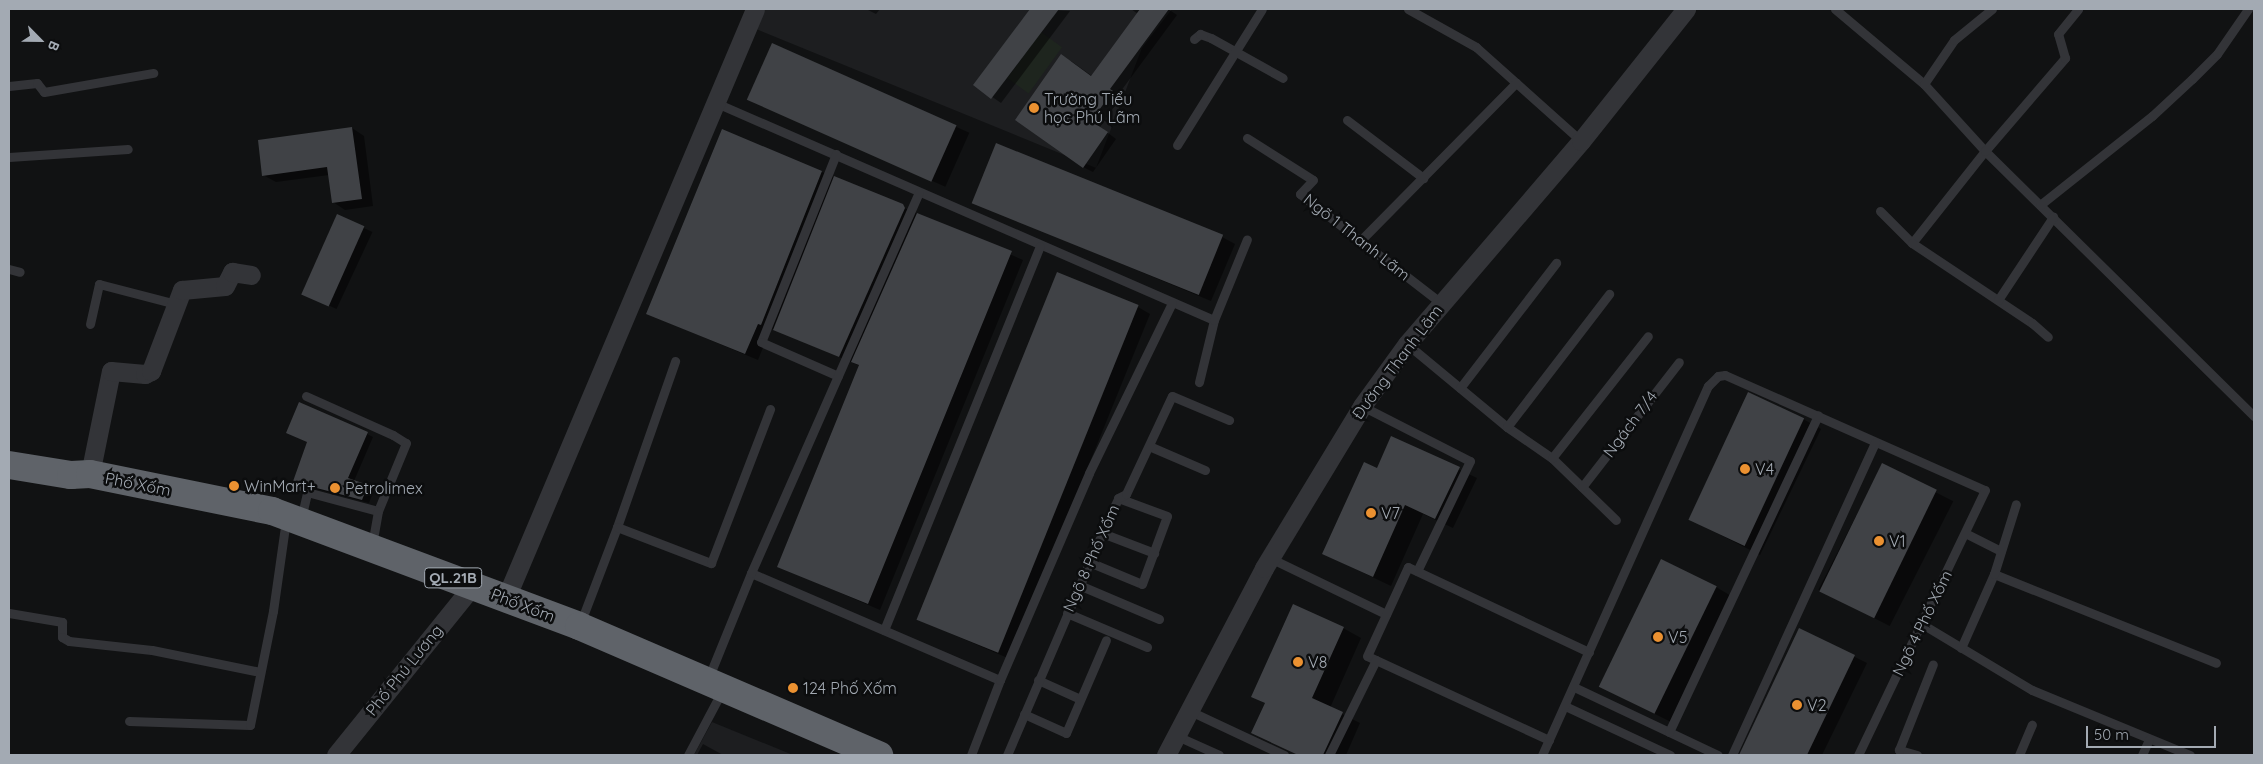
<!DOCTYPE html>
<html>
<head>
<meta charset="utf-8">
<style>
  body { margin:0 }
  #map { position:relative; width:2263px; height:764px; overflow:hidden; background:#111213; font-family:Quicksand,sans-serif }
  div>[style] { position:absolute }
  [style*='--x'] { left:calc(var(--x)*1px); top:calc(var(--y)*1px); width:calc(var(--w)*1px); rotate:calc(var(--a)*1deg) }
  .built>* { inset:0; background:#1d1e20 }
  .green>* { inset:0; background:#1e251e; transform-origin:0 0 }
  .shadow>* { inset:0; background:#0007; transform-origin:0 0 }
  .building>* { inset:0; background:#404246; transform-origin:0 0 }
  .lane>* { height:9px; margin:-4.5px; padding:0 4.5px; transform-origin:4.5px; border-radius:4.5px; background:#333438 }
  .street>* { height:19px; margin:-9.5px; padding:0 9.5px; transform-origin:9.5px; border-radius:9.5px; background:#333438 }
  .highway>* { height:28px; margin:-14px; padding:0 14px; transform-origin:14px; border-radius:14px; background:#5f6369 }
  .dots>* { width:14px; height:14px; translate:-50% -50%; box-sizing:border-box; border:2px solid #0c0d0e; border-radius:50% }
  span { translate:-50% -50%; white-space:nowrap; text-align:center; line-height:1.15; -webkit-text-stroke:5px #0c0d0e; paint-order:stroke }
  .shield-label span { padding:1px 4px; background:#0c0d0e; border:1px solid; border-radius:4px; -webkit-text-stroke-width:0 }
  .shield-label { font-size:15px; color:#a3aab3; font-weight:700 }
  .poi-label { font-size:16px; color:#a3aab3 }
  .left { translate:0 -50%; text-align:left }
  .street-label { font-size:16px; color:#a3aab3 }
  .frame { position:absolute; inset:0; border:10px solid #a3aab3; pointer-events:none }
  .north { position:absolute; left:15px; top:15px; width:50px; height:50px; -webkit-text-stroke:4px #0c0d0e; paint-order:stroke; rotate:113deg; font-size:14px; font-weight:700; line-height:20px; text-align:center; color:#a3aab3 }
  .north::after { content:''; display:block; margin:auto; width:18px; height:22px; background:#a3aab3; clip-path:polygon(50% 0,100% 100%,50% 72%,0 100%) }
  .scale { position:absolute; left:2086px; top:726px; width:130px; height:22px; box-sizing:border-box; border:2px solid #a3aab3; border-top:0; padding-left:6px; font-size:15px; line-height:18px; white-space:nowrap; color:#a3aab3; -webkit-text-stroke:4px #0c0d0e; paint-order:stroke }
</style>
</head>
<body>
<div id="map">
  <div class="built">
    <div style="clip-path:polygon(765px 9px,1172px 9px,1142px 48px,1096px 168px,756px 29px)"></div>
    <div style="clip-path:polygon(712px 722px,793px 755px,694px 755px)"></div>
  </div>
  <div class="green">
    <div style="left:1041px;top:32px;width:26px;height:57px;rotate:36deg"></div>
  </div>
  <div class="shadow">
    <div style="clip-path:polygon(866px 9px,880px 9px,876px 14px)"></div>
    <div style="clip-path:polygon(1032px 9px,1070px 11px,1001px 103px,975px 85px)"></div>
    <div style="clip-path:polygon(1131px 9px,1168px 9px,1177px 15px,1118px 95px,1121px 97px,1100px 127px,1116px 139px,1093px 172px,1083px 167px,1071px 61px,1092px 76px,1138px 14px)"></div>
    <div style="left:772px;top:45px;width:216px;height:59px;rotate:24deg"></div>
    <div style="clip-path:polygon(352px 128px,364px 136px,373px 206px,345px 210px,333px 202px,329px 175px,276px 182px,263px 175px)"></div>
    <div style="clip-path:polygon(820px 171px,1023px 260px,880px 610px,778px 566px,860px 366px,774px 329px,770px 330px,758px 360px,648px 314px)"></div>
    <div style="clip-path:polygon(973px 202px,1222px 237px,1235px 244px,1211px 301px)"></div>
    <div style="left:338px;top:216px;width:38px;height:85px;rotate:25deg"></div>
    <div style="clip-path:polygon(1138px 307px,1150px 314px,1010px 659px,917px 619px)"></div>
    <div style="clip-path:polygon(1803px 419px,1821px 429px,1760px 555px,1689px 519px)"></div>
    <div style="clip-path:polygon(367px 434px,373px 437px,354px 481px,374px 490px,369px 503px,316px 489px,308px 494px,292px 487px)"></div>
    <div style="clip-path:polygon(1392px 438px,1477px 478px,1453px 528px,1423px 514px,1391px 586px,1324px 554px,1378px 469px)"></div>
    <div style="left:1882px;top:465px;width:80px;height:140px;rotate:27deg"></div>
    <div style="clip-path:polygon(1716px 587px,1733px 597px,1673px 723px,1601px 687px)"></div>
    <div style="clip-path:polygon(1343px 628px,1361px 638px,1330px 708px,1360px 723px,1346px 755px,1298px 755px,1253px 732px,1266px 704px,1253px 696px)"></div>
    <div style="clip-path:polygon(1800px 630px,1867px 663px,1822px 755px,1740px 755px)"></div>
    <div style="clip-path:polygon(703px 744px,723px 755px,697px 755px)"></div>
  </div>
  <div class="building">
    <div style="clip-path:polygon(1030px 9px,1059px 9px,991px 99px,973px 85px)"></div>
    <div style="clip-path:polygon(1140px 9px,1169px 9px,1110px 89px,1113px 91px,1091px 121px,1108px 132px,1083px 168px,1015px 120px,1061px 54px,1091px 76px)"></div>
    <div style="left:772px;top:43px;width:202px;height:62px;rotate:24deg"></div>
    <div style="clip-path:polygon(352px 127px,362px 199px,332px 203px,327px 167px,262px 176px,258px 140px)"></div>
    <div style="clip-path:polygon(722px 129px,822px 171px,761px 325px,758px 324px,745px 354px,646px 314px)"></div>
    <div style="left:996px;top:143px;width:245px;height:65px;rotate:22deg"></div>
    <div style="clip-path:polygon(834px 176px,903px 204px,905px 208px,839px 357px,773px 330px)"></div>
    <div style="clip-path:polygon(917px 213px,1012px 251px,868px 604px,777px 567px,859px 365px,851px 362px)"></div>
    <div style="left:337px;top:214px;width:30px;height:88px;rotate:24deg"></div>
    <div style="left:1057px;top:272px;width:88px;height:375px;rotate:22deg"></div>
    <div style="left:1748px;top:392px;width:62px;height:141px;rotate:25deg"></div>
    <div style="clip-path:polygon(299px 402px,368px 432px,348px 478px,368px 485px,362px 500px,309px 486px,301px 491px,291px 487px,307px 442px,286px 433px)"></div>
    <div style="clip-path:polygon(1391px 436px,1460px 467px,1435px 519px,1405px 505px,1373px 577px,1322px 554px,1364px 462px,1377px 468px)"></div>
    <div style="left:1882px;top:463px;width:61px;height:143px;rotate:26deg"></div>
    <div style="left:1661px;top:559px;width:62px;height:142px;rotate:26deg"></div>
    <div style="clip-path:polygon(1293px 604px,1344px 627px,1312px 698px,1343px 712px,1323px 755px,1298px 755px,1251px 733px,1265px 703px,1251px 697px)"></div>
    <div style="clip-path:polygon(1799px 628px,1855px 655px,1807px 755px,1739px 755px)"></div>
  </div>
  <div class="lane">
    <div style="--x:1408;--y:9;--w:78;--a:29.2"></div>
    <div style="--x:1476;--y:47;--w:141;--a:41.8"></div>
    <div style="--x:1835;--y:9;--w:116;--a:40.1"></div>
    <div style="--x:1924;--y:84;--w:91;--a:47.7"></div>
    <div style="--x:1985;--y:151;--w:378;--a:44.6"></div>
    <div style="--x:1194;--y:39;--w:8;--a:-40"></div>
    <div style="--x:1200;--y:34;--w:12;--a:20"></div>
    <div style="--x:1211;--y:38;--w:82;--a:29.1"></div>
    <div style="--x:1924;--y:84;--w:53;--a:-55.7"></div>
    <div style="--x:1954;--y:40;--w:49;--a:-39.2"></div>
    <div style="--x:9;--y:86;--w:28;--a:-6"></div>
    <div style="--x:37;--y:83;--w:11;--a:52"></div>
    <div style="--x:44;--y:92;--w:111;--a:-9.9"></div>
    <div style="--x:714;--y:102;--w:545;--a:23.56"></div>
    <div style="--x:1214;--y:320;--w:64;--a:103.6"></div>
    <div style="--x:1347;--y:120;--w:96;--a:37.3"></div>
    <div style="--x:1247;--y:138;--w:78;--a:32.5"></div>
    <div style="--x:1313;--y:180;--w:19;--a:133"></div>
    <div style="--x:1300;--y:194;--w:178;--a:37.7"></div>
    <div style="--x:1177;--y:145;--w:160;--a:-58"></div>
    <div style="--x:836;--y:154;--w:202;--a:111.7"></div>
    <div style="--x:761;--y:342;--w:84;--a:23.8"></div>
    <div style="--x:9;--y:157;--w:119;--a:-3.8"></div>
    <div style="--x:2040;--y:205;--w:143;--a:-38.5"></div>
    <div style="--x:2152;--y:116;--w:54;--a:-42.8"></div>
    <div style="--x:2192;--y:79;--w:35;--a:-45"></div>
    <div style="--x:2217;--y:54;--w:55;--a:-55.4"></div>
    <div style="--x:1880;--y:211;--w:45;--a:45"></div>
    <div style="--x:1912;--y:243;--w:117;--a:-51.6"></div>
    <div style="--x:1985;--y:151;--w:123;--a:-49.3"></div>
    <div style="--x:2065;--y:58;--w:25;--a:-106"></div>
    <div style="--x:2058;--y:34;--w:32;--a:-51"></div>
    <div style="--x:1361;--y:240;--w:221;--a:-45.4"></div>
    <div style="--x:1912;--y:243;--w:144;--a:33.7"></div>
    <div style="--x:2032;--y:323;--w:21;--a:41"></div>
    <div style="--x:9;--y:269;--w:11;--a:15"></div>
    <div style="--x:1998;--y:300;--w:100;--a:-56.5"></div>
    <div style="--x:1214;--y:320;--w:87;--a:-67.8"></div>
    <div style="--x:90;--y:324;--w:41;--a:-77.3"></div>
    <div style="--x:99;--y:284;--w:80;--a:14.6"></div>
    <div style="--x:1407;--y:344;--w:130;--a:39.7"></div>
    <div style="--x:1507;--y:427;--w:55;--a:34.6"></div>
    <div style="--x:1552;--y:458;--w:89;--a:44.1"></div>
    <div style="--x:1460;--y:388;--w:158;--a:-52.5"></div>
    <div style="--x:306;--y:396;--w:95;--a:24.1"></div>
    <div style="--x:393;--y:435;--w:15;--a:32"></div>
    <div style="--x:406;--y:443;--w:74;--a:112.4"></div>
    <div style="--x:1362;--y:406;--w:121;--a:27"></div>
    <div style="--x:1470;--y:461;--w:122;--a:115.7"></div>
    <div style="--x:1507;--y:427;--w:168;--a:-52.5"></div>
    <div style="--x:1149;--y:446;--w:61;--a:23.2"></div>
    <div style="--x:1552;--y:458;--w:155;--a:-51.8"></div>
    <div style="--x:1582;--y:487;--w:158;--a:-52.2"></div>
    <div style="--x:301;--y:519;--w:28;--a:-77"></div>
    <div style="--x:307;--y:492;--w:73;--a:15"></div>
    <div style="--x:378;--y:511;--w:36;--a:100"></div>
    <div style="--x:617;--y:527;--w:176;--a:-70.7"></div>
    <div style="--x:1102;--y:533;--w:56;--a:21"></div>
    <div style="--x:1965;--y:533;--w:40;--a:26.6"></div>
    <div style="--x:1270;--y:558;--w:129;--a:25.8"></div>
    <div style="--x:1089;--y:562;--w:57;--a:22.5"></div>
    <div style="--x:1142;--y:584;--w:72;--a:-69.8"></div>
    <div style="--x:1167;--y:516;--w:52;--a:-159.8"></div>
    <div style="--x:751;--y:573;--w:271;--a:23.3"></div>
    <div style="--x:1994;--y:574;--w:239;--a:21.8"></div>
    <div style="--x:1079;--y:585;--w:87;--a:23"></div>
    <div style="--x:9;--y:613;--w:54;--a:9.6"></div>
    <div style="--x:62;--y:622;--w:15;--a:90"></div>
    <div style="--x:62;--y:637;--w:8;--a:30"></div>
    <div style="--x:69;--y:641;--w:83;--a:6.2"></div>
    <div style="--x:152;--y:650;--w:110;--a:11.5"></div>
    <div style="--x:1067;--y:613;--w:87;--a:23"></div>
    <div style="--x:580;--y:624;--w:104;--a:-69.1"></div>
    <div style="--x:617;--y:527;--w:101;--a:21"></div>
    <div style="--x:711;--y:563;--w:165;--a:-69"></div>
    <div style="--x:1922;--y:624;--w:128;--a:31"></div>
    <div style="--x:2032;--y:690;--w:171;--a:22.4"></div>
    <div style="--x:884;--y:630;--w:414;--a:-67.9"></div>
    <div style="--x:1961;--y:648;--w:81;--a:-66"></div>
    <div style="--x:1994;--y:574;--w:73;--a:-72.6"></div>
    <div style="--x:708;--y:679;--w:114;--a:-67.9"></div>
    <div style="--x:751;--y:573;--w:416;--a:-66.2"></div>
    <div style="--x:1038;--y:680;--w:46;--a:24.3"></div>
    <div style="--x:1574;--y:687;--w:159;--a:25.3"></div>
    <div style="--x:1565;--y:706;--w:116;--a:25"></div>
    <div style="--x:1190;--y:711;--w:104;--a:25.1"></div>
    <div style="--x:1024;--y:714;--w:46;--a:24.3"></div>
    <div style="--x:1066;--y:733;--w:101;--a:-66.7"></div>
    <div style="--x:129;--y:721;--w:121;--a:1.9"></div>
    <div style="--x:250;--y:725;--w:116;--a:-78.6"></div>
    <div style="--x:273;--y:611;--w:92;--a:-81.9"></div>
    <div style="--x:1669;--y:732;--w:350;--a:-64.8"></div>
    <div style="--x:1177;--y:736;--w:46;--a:24.3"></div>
    <div style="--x:1549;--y:740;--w:200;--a:-155.2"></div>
    <div style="--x:1367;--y:656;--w:98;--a:-65.3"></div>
    <div style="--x:1408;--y:567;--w:200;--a:25.2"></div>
    <div style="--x:688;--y:755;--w:72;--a:-62"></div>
    <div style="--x:971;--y:755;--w:80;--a:-68.9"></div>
    <div style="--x:1000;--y:680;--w:225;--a:-66.7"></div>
    <div style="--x:1089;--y:473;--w:189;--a:-64"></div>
    <div style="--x:1007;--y:755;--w:241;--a:-66.8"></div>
    <div style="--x:1102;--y:533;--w:38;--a:-65"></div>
    <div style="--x:1118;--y:498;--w:9;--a:-27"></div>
    <div style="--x:1126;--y:494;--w:108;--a:-64.9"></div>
    <div style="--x:1172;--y:396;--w:62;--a:22.8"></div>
    <div style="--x:1329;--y:755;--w:106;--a:-63.7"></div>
    <div style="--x:1542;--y:755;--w:405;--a:-65.8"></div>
    <div style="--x:1708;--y:386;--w:14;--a:-45"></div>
    <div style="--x:1718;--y:376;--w:7;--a:-8"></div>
    <div style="--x:1725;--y:375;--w:284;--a:23.9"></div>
    <div style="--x:1985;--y:490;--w:294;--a:115.6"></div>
    <div style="--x:1732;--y:755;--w:344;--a:-65.4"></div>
    <div style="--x:1917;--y:755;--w:19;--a:-164"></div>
    <div style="--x:1899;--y:750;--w:92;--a:-68.4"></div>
    <div style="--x:2019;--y:755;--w:33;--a:-67"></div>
    <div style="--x:2142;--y:755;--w:17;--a:-66"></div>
  </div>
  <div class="street">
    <div style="--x:90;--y:474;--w:105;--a:-78.5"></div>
    <div style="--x:111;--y:371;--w:34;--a:5"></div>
    <div style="--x:145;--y:374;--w:7;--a:-27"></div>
    <div style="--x:151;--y:371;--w:87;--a:-69.1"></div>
    <div style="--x:182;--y:290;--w:43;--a:-5.3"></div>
    <div style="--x:225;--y:286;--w:16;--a:-63"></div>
    <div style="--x:232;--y:272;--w:19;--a:9"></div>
    <div style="--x:506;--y:598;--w:639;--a:-67.08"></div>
    <div style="--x:336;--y:755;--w:218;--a:-51.1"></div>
    <div style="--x:1166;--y:755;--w:211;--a:-62.3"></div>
    <div style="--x:1264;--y:568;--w:189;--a:-58.8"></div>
    <div style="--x:1362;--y:406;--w:77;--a:-54"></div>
    <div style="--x:1407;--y:344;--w:267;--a:-49.4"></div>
    <div style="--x:1581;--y:141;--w:169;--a:-51.5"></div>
  </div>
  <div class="highway">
    <div style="--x:9;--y:465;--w:63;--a:9.2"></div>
    <div style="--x:71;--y:475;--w:19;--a:-3"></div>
    <div style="--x:90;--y:474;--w:186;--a:11.5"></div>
    <div style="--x:272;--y:511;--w:328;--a:20.5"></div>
    <div style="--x:579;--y:626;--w:327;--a:23.3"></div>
  </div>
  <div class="dots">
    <div style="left:1034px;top:108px;background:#eb9131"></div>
    <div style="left:1745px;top:469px;background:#eb9131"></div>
    <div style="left:234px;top:486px;background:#eb9131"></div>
    <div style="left:335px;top:488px;background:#eb9131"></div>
    <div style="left:1371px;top:513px;background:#eb9131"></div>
    <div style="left:1879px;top:541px;background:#eb9131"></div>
    <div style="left:1658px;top:637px;background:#eb9131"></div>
    <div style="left:1298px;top:662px;background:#eb9131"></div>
    <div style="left:793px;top:688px;background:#eb9131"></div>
    <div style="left:1797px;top:705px;background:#eb9131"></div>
  </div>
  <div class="shield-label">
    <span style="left:453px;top:578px">QL.21B</span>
  </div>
  <div class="poi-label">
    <span class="left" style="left:1044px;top:108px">Trường Tiểu<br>học Phú Lãm</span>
    <span class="left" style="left:1755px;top:469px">V4</span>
    <span class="left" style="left:244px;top:486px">WinMart+</span>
    <span class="left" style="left:345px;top:488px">Petrolimex</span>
    <span class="left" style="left:1381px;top:513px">V7</span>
    <span class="left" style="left:1889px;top:541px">V1</span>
    <span class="left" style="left:1668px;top:637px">V5</span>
    <span class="left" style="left:1308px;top:662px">V8</span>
    <span class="left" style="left:803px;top:688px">124 Phố Xốm</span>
    <span class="left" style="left:1807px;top:705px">V2</span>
  </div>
  <div class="street-label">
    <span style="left:1357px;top:237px;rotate:38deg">Ngõ 1 Thanh Lãm</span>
    <span style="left:1397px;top:362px;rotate:-53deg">Đường Thanh Lãm</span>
    <span style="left:1630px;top:424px;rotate:-53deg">Ngách 7/4</span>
    <span style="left:138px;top:484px;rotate:11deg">Phố Xốm</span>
    <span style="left:1091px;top:558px;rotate:-66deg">Ngõ 8 Phố Xốm</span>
    <span style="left:523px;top:605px;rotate:21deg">Phố Xốm</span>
    <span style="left:1922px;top:623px;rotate:-64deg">Ngõ 4 Phố Xốm</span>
    <span style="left:404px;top:670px;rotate:-51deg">Phố Phú Lương</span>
  </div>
  <div class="frame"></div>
  <div class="north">B</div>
  <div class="scale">50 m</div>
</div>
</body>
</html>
